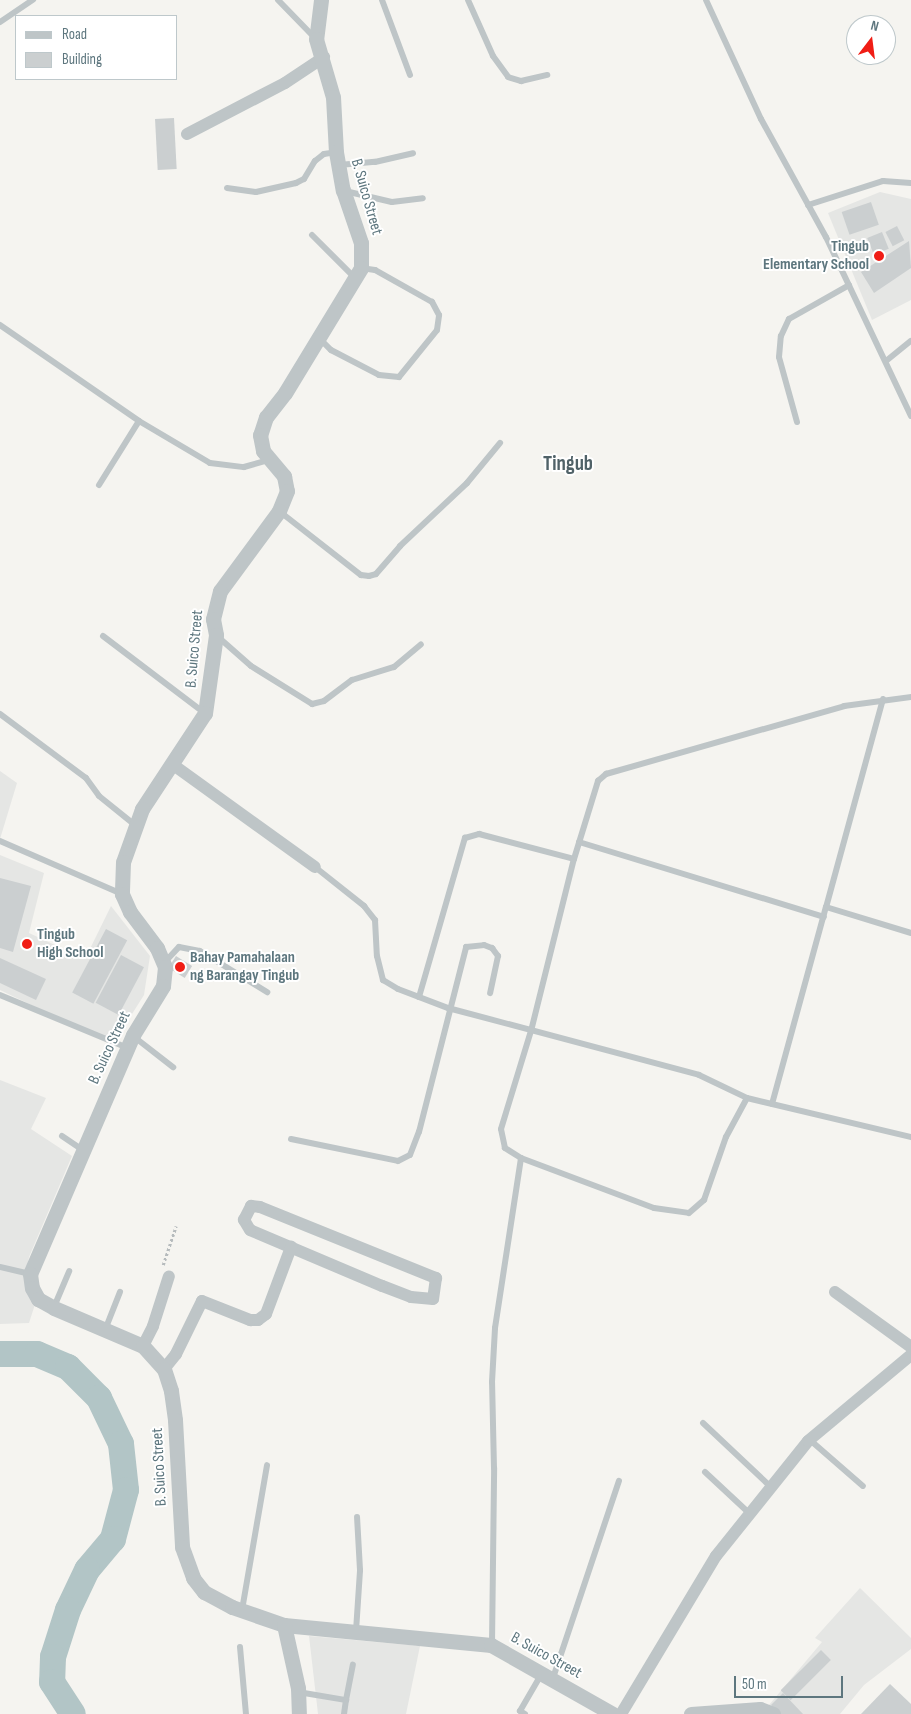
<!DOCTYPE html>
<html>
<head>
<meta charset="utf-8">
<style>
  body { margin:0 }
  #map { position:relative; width:911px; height:1714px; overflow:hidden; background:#f5f4f0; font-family:"Sofia Sans Condensed",sans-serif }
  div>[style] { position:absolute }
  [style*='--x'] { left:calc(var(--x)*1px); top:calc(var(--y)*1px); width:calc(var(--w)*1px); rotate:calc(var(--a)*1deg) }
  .built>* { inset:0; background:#e5e6e4 }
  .river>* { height:26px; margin:-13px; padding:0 13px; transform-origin:13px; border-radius:13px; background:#b2c5c6 }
  .building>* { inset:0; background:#cbcfd0; transform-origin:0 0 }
  .path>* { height:2.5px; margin-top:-1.25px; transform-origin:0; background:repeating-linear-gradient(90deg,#b6bbbd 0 2.5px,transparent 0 5px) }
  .service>* { height:6px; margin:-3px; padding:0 3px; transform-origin:3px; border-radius:3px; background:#bec5c7 }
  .minor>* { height:12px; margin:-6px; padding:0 6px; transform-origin:6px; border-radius:6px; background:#bec5c7 }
  .tertiary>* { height:15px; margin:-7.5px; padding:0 7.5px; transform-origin:7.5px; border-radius:7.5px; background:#bec5c7 }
  .dots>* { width:14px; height:14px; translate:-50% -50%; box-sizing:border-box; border:2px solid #fff; border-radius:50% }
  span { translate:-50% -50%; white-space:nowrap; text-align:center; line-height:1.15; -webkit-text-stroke:4px #fff; paint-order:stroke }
  .street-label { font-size:16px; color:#5d767e }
  .poi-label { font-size:16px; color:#5d767e; font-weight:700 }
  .right { translate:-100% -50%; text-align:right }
  .left { translate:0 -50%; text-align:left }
  .district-label { font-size:21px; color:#506268; font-weight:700 }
  .legend { position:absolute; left:15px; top:15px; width:162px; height:65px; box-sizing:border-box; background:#fff; border:1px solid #bec8cb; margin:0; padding:6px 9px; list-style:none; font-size:15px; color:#5d767e }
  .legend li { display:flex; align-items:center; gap:10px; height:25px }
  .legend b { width:25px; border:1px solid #bec8cb }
  .north { position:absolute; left:846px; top:15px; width:50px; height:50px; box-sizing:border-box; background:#fff; border:1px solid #bec8cb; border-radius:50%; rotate:15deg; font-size:14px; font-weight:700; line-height:20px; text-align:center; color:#5d767e }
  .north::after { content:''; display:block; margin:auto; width:18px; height:22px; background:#f01d15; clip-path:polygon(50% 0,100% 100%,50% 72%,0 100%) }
  .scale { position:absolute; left:734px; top:1676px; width:109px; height:22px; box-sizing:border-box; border:2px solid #5d767e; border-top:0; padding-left:6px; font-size:15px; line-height:18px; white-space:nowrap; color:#5d767e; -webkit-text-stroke:4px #fff; paint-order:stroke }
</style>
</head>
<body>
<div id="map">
  <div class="built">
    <div style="clip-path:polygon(880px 192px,911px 199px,911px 300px,872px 320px,828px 213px)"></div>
    <div style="clip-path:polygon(0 771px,17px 783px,0 839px)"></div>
    <div style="clip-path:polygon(0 855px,44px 873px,29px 933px,85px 959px,111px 906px,150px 956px,144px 995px,113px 1044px,0 990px)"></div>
    <div style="clip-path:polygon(0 1080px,46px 1098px,31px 1129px,72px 1156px,29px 1257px,24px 1282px,38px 1295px,29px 1323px,0 1324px)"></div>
    <div style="clip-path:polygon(860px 1588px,911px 1638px,911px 1649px,864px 1685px,840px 1714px,778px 1714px,769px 1705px,822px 1642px,815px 1638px)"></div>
    <div style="clip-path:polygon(309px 1636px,420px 1646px,406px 1714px,318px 1714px)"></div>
  </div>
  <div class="river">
    <div style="--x:0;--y:1354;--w:37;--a:0"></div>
    <div style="--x:37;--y:1354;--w:34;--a:23"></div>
    <div style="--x:68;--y:1367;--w:44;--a:45"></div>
    <div style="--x:99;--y:1398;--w:51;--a:64.4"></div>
    <div style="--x:121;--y:1444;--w:46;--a:83.8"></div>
    <div style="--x:126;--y:1490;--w:51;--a:104.9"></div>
    <div style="--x:113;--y:1539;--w:40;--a:130"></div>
    <div style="--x:87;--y:1570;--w:44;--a:115.4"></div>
    <div style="--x:68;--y:1610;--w:49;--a:107.7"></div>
    <div style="--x:53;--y:1657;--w:25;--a:92"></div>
    <div style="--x:52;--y:1682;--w:38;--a:57"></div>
  </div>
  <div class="building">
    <div style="left:174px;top:118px;width:51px;height:19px;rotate:87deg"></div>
    <div style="left:871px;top:202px;width:24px;height:31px;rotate:71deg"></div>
    <div style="left:897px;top:226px;width:16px;height:13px;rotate:63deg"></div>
    <div style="left:882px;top:232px;width:18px;height:16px;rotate:68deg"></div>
    <div style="clip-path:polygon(909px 241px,911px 268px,874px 293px,861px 272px)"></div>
    <div style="clip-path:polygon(0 878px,31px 886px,13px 952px,0 948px)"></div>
    <div style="left:106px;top:929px;width:24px;height:72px;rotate:28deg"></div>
    <div style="left:121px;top:955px;width:26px;height:54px;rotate:28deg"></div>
    <div style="left:176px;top:956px;width:19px;height:14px;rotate:32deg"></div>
    <div style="clip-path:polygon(0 958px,46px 979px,36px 1000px,0 983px)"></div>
    <div style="left:821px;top:1650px;width:14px;height:57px;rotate:45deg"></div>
    <div style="clip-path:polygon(890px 1684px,911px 1704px,911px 1714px,861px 1714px)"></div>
    <div style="clip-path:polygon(783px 1693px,803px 1714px,780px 1714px,771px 1705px)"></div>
  </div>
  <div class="path">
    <div style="--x:163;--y:1265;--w:41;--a:-71.6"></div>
  </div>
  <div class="service">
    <div style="--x:278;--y:0;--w:53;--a:45.8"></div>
    <div style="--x:382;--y:0;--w:80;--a:69.5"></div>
    <div style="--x:468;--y:0;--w:61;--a:65.9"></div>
    <div style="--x:493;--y:56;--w:26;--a:54"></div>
    <div style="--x:508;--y:77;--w:14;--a:17"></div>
    <div style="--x:521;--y:81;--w:27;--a:-13"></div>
    <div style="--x:706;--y:0;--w:131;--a:65.2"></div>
    <div style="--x:761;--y:119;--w:135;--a:61.2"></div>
    <div style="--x:826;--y:237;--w:198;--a:64.6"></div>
    <div style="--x:0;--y:22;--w:40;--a:-34"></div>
    <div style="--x:339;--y:165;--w:36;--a:-5"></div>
    <div style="--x:375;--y:162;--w:39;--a:-13"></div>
    <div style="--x:227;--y:188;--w:29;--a:8"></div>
    <div style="--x:256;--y:192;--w:41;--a:-12.7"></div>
    <div style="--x:296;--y:183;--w:9;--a:-27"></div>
    <div style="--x:304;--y:179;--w:21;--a:-59"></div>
    <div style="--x:315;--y:161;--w:11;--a:-38"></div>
    <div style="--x:324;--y:154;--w:12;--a:-9"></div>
    <div style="--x:345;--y:191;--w:48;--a:13.2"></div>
    <div style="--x:392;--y:202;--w:31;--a:-7"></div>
    <div style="--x:808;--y:205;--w:79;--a:-17.7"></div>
    <div style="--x:883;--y:181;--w:28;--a:4"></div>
    <div style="--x:312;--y:235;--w:61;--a:45"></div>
    <div style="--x:0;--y:325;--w:169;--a:34.6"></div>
    <div style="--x:139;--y:421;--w:82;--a:30.6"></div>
    <div style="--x:210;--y:463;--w:34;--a:7"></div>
    <div style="--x:244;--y:467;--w:26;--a:-16"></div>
    <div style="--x:319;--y:338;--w:17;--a:45"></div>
    <div style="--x:331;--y:350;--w:54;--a:27.5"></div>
    <div style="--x:379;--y:375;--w:20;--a:6"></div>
    <div style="--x:399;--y:377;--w:60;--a:-51"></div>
    <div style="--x:437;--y:330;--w:15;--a:-82"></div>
    <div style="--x:439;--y:315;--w:15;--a:-118"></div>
    <div style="--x:432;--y:302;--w:65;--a:-150.7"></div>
    <div style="--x:375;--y:270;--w:14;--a:-172"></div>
    <div style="--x:886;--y:361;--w:32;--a:-39"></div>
    <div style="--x:797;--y:422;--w:67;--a:-105.5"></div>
    <div style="--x:779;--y:357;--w:21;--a:-85"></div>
    <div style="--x:781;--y:336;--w:19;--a:-65"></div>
    <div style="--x:789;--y:319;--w:69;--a:-29.5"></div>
    <div style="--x:99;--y:485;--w:75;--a:-58"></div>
    <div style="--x:279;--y:511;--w:104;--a:38"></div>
    <div style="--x:361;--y:575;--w:8;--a:7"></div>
    <div style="--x:369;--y:576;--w:7;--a:-16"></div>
    <div style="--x:376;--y:574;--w:37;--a:-49"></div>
    <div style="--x:400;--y:546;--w:92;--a:-43.2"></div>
    <div style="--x:467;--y:483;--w:52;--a:-50.5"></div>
    <div style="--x:103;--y:636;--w:126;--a:37.2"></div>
    <div style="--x:217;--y:636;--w:45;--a:41.4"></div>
    <div style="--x:251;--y:666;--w:72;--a:31.9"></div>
    <div style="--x:312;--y:704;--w:12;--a:-14"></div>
    <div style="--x:324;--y:701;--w:35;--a:-37"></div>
    <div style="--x:352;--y:680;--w:44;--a:-17.2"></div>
    <div style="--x:394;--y:667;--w:35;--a:-40"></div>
    <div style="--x:883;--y:699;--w:216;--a:105.3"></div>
    <div style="--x:826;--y:907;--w:89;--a:17"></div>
    <div style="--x:0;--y:714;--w:107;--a:36.7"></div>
    <div style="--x:86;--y:778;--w:22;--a:54"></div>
    <div style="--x:99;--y:796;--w:46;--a:38.9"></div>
    <div style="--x:0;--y:841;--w:133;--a:23.5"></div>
    <div style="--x:579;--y:842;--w:256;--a:17"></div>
    <div style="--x:315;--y:867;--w:63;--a:38.5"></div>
    <div style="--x:364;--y:906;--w:18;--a:52"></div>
    <div style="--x:375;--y:920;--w:36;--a:87"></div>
    <div style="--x:377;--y:956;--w:25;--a:76"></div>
    <div style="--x:383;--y:980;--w:17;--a:31"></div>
    <div style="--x:398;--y:989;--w:53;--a:20.8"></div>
    <div style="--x:448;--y:1008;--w:260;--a:14.9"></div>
    <div style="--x:699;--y:1075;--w:53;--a:25.6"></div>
    <div style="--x:747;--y:1098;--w:169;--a:13.4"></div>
    <div style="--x:164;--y:963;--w:22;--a:-47"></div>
    <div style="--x:179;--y:947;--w:21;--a:11"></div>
    <div style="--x:200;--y:951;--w:79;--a:31.5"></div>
    <div style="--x:0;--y:995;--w:139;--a:22.5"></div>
    <div style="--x:419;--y:997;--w:166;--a:-73.9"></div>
    <div style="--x:465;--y:838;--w:15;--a:-16"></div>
    <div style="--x:479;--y:834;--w:98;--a:14.7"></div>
    <div style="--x:133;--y:1036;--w:51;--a:37.8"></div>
    <div style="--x:772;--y:1104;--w:204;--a:-74.7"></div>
    <div style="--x:62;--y:1136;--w:25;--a:34"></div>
    <div style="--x:291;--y:1139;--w:109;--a:11.6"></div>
    <div style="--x:398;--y:1161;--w:13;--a:-27"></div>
    <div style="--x:410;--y:1155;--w:25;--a:-69"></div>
    <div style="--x:419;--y:1132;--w:191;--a:-75.7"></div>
    <div style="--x:466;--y:947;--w:18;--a:-6"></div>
    <div style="--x:484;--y:945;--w:9;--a:21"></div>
    <div style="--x:492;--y:948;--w:10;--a:53"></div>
    <div style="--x:498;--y:956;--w:38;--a:102"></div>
    <div style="--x:521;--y:1158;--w:19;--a:-148"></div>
    <div style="--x:505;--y:1148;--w:19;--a:-102"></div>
    <div style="--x:501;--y:1129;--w:102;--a:-73"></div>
    <div style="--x:531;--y:1031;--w:177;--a:-76"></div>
    <div style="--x:574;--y:859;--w:82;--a:-72.9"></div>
    <div style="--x:598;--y:781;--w:11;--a:-41"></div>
    <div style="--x:606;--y:774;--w:248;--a:-15.9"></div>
    <div style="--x:844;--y:706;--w:68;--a:-7.7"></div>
    <div style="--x:0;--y:1267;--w:31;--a:13"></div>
    <div style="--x:54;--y:1307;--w:39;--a:-67"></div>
    <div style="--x:105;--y:1330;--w:41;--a:-68.5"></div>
    <div style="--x:703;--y:1423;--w:93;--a:43.3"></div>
    <div style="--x:810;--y:1440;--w:70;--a:41"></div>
    <div style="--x:705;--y:1472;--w:62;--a:43"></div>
    <div style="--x:242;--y:1610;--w:147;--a:-80.2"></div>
    <div style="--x:356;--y:1631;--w:61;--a:-86.2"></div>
    <div style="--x:360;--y:1570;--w:53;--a:-93.2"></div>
    <div style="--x:492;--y:1644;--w:176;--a:-89.3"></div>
    <div style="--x:494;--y:1468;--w:86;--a:-91.3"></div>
    <div style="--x:492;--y:1382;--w:54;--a:-86.8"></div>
    <div style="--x:495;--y:1328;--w:172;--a:-81.3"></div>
    <div style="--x:521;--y:1158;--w:142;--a:20.6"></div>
    <div style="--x:654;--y:1208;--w:35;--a:8"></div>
    <div style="--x:689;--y:1213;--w:20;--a:-41"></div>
    <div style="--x:704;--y:1200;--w:67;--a:-70.8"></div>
    <div style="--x:726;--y:1137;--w:44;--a:-61.7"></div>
    <div style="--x:240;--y:1647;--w:67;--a:84.9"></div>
    <div style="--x:553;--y:1678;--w:208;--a:-71.5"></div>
    <div style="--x:298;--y:1692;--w:49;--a:9.5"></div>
    <div style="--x:346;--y:1700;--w:36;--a:-79"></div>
    <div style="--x:344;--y:1714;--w:14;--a:-82"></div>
    <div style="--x:525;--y:1714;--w:6;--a:-149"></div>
    <div style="--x:520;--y:1711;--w:44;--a:-59.9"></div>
  </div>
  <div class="minor">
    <div style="--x:187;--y:134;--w:110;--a:-27.5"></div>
    <div style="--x:285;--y:83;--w:47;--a:-33.7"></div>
    <div style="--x:172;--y:764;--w:176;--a:35.8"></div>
    <div style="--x:251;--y:1206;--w:9;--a:6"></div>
    <div style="--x:260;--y:1207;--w:190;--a:22"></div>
    <div style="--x:436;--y:1278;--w:21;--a:98"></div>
    <div style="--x:433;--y:1299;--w:22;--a:-175"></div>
    <div style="--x:411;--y:1297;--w:31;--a:-159"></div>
    <div style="--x:382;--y:1286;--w:143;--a:-157"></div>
    <div style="--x:250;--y:1230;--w:12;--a:-121"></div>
    <div style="--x:244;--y:1220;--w:16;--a:-63"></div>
    <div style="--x:835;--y:1292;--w:94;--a:35.9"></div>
    <div style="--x:143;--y:1346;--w:22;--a:-63"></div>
    <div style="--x:153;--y:1326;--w:52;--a:-72.3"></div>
    <div style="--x:164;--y:1369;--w:19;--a:-51"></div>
    <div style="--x:176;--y:1354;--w:59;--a:-63.9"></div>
    <div style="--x:202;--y:1301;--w:52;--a:21.6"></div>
    <div style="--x:250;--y:1320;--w:8;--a:0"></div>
    <div style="--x:258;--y:1320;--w:10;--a:-37"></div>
    <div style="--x:266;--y:1314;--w:72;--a:-69.5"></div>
    <div style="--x:621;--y:1714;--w:184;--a:-59"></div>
    <div style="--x:716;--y:1556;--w:147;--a:-51.3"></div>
    <div style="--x:808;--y:1441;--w:134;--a:-39.9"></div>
  </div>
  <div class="tertiary">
    <div style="--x:321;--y:0;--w:39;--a:97"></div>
    <div style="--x:316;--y:39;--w:60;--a:73.7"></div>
    <div style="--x:333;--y:97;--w:55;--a:86.9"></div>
    <div style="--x:336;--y:152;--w:39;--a:80"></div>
    <div style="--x:343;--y:190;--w:56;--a:71.2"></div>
    <div style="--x:361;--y:243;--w:25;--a:90"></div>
    <div style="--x:361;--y:268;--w:146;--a:121.3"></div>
    <div style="--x:285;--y:393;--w:31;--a:128"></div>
    <div style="--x:266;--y:417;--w:19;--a:108"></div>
    <div style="--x:260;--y:435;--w:16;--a:79"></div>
    <div style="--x:263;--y:451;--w:33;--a:50"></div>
    <div style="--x:284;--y:476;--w:15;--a:79"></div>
    <div style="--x:287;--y:491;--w:22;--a:112"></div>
    <div style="--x:279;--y:511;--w:99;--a:126.4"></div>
    <div style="--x:220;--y:591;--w:29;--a:104"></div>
    <div style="--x:213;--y:619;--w:16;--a:79"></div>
    <div style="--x:216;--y:635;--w:79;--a:98"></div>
    <div style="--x:205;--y:713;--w:115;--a:123.3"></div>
    <div style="--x:142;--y:809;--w:56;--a:109.7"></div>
    <div style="--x:123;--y:862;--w:32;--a:92"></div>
    <div style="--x:122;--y:894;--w:20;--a:66"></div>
    <div style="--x:130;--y:912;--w:45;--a:53.1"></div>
    <div style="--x:157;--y:948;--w:21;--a:67"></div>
    <div style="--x:165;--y:967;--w:19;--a:96"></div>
    <div style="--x:163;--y:986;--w:57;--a:121.5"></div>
    <div style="--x:133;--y:1035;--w:260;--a:113.3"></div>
    <div style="--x:30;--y:1274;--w:14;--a:82"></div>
    <div style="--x:32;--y:1288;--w:13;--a:61"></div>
    <div style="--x:38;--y:1299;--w:18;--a:29"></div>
    <div style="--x:54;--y:1308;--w:97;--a:23.1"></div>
    <div style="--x:143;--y:1346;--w:31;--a:48"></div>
    <div style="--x:164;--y:1369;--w:23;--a:72"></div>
    <div style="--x:171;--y:1391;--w:29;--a:82"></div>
    <div style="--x:175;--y:1420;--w:127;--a:86.8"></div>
    <div style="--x:182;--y:1547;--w:33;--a:70"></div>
    <div style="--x:193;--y:1578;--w:18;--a:52"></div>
    <div style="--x:204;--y:1592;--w:32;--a:28"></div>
    <div style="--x:232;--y:1607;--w:55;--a:19.1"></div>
    <div style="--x:284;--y:1625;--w:208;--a:5.5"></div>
    <div style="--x:491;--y:1645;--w:140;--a:29.5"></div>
    <div style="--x:284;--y:1625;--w:65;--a:77.5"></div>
    <div style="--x:298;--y:1688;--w:26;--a:88"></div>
    <div style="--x:691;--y:1714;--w:69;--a:-4.1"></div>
    <div style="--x:760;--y:1709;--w:14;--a:21"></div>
  </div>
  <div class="dots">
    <div style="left:879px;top:256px;background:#f01d15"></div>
    <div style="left:27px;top:944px;background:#f01d15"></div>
    <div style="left:180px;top:967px;background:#f01d15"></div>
  </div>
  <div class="street-label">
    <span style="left:366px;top:197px;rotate:74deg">B. Suico Street</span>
    <span style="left:195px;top:649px;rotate:-85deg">B. Suico Street</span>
    <span style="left:110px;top:1048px;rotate:-65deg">B. Suico Street</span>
    <span style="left:160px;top:1467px;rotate:-93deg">B. Suico Street</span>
    <span style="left:546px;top:1656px;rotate:29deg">B. Suico Street</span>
  </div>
  <div class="poi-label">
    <span class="right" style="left:869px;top:256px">Tingub<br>Elementary School</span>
    <span class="left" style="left:37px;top:944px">Tingub<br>High School</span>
    <span class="left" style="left:190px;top:967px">Bahay Pamahalaan<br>ng Barangay Tingub</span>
  </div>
  <div class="district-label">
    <span style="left:568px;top:464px">Tingub</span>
  </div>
  <ul class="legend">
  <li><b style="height:6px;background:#bec5c7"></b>Road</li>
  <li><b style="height:14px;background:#cbcfd0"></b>Building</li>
  </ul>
  <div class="north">N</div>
  <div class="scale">50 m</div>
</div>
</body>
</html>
